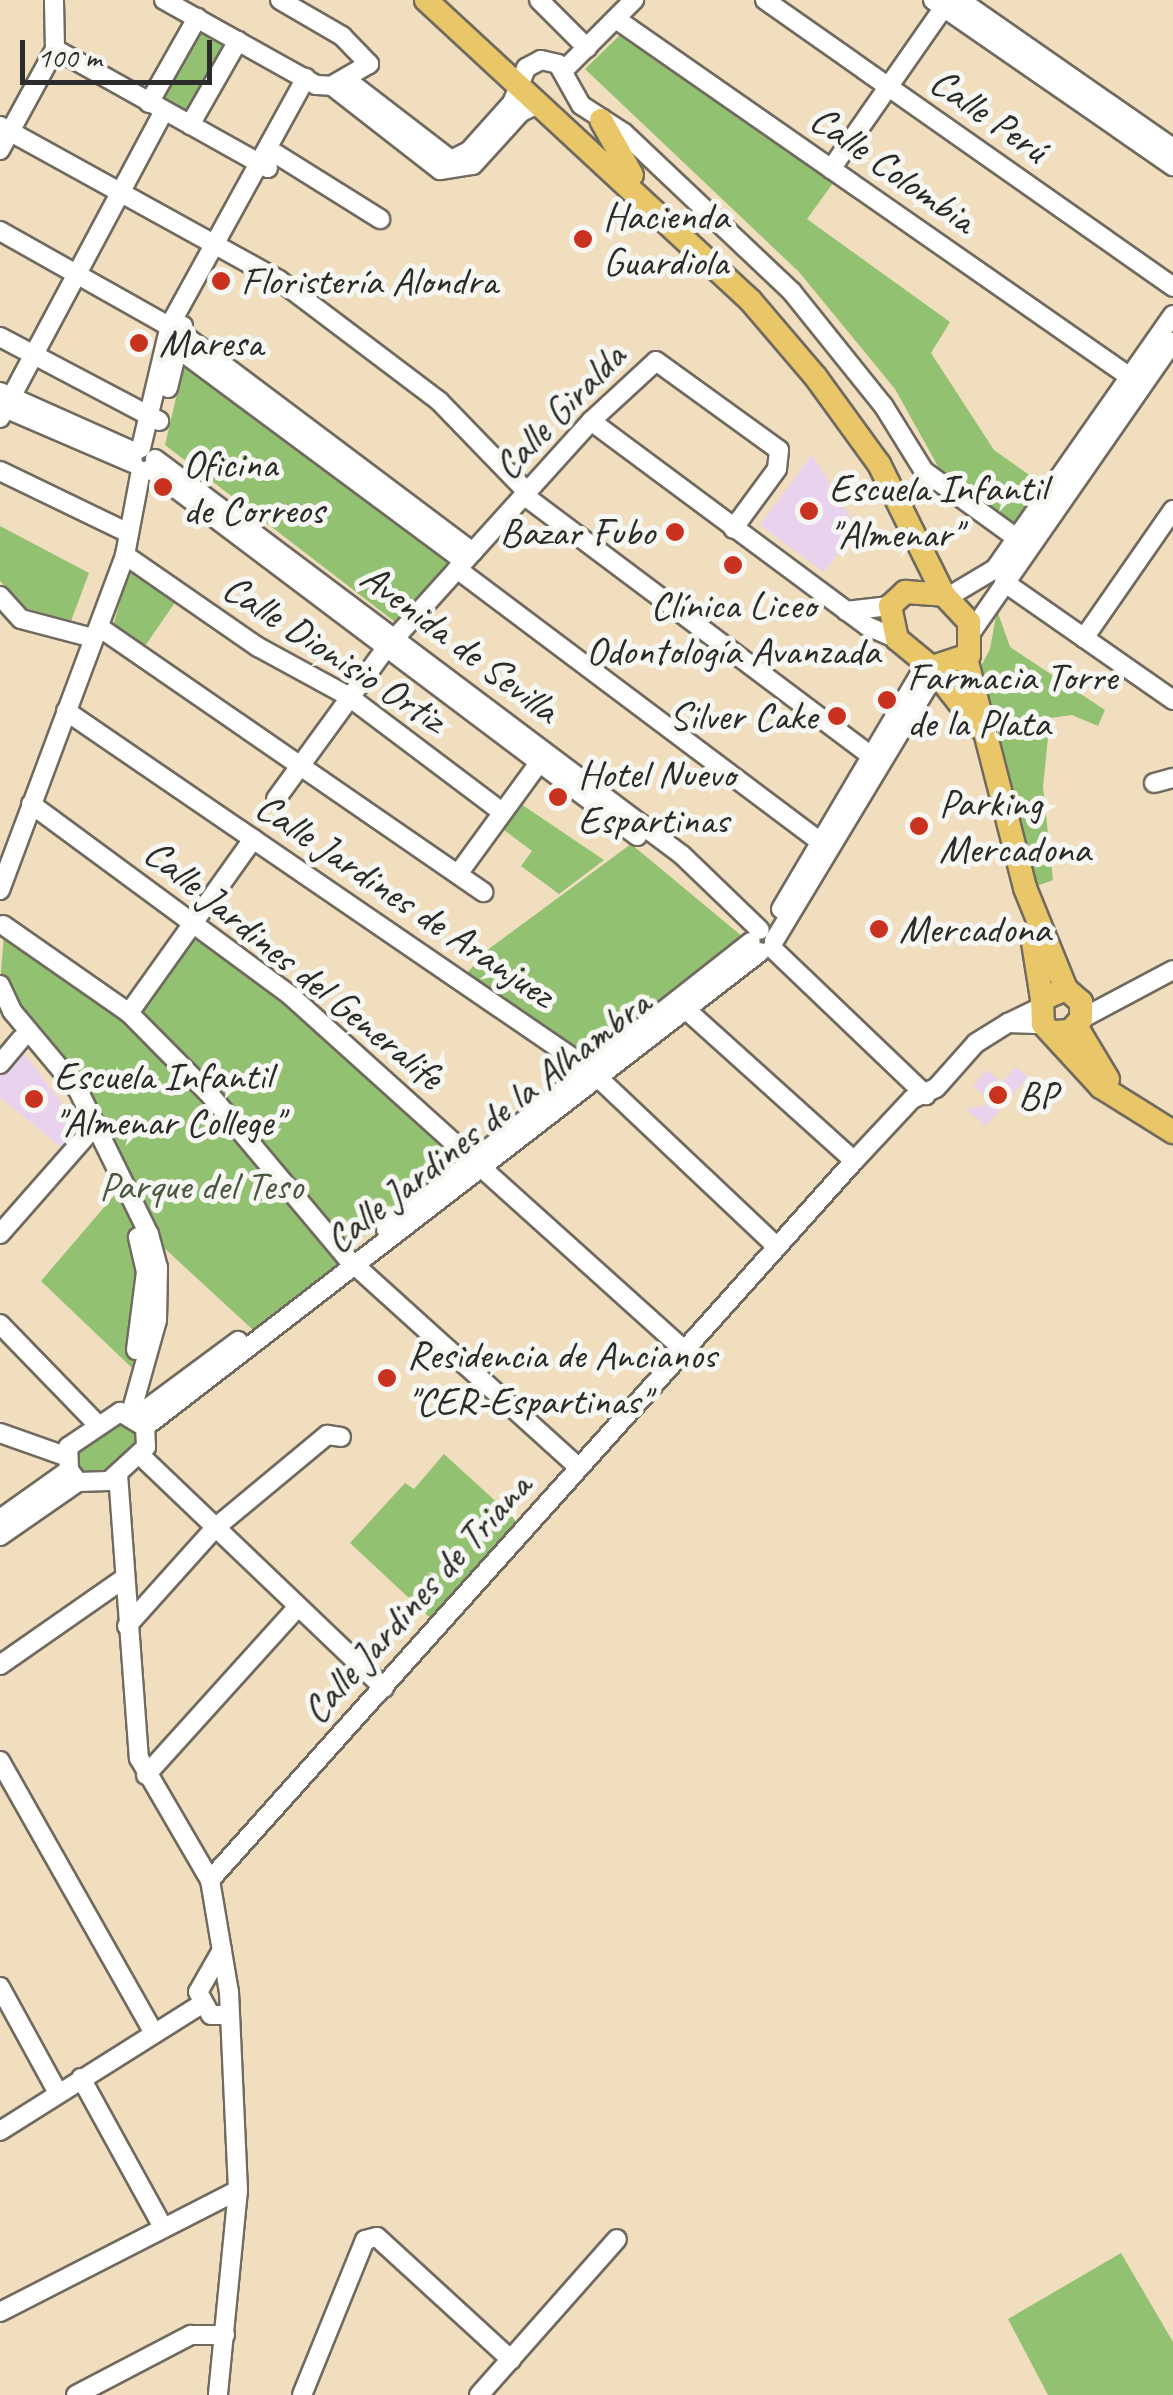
<!DOCTYPE html>
<html>
<head>
<meta charset="utf-8">
<style>
  body { margin:0 }
  #map { position:relative; width:1173px; height:2395px; overflow:hidden; background:#f1debf; font-family:Caveat,sans-serif }
  div>[style] { position:absolute }
  [style*='--x'] { left:calc(var(--x)*1px); top:calc(var(--y)*1px); width:calc(var(--w)*1px); rotate:calc(var(--a)*1deg) }
  .built>* { inset:0; background:#e8d2ee }
  .green>* { inset:0; background:#92c271; transform-origin:0 0 }
  .roads { filter:drop-shadow(2px 0 #706a5f) drop-shadow(-2px 0 #706a5f) drop-shadow(0 2px #706a5f) drop-shadow(0 -2px #706a5f) }
  .minor>* { height:18px; margin:-9px; padding:0 9px; transform-origin:9px; border-radius:9px; background:#fff }
  .major>* { height:22px; margin:-11px; padding:0 11px; transform-origin:11px; border-radius:11px; background:#e9c769 }
  .dots>* { width:28px; height:28px; translate:-50% -50%; box-sizing:border-box; border:5px solid #f6f6f2; border-radius:50% }
  span { translate:-50% -50%; white-space:nowrap; text-align:center; line-height:1.15; -webkit-text-stroke:10px #f6f6f2; paint-order:stroke }
  .street-label { font-size:40px; color:#2b2b2b }
  .poi-label { font-size:40px; color:#2b2b2b }
  .left { translate:0 -50%; text-align:left }
  .right { translate:-100% -50%; text-align:right }
  .park-label { font-size:40px; color:#4a5840 }
  .scale { position:absolute; left:20px; top:40px; width:192px; height:45px; box-sizing:border-box; border:5px solid #2b2b2b; border-top:0; padding-left:12px; font-size:30px; line-height:35px; white-space:nowrap; color:#2b2b2b; -webkit-text-stroke:8px #f6f6f2; paint-order:stroke }
</style>
</head>
<body>
<div id="map">
  <div class="built">
    <div style="clip-path:polygon(812px 455px,858px 529px,824px 572px,760px 525px)"></div>
    <div style="clip-path:polygon(22px 1050px,81px 1129px,63px 1149px,0 1097px,0 1076px)"></div>
    <div style="clip-path:polygon(1016px 1067px,1028px 1077px,986px 1126px,966px 1109px,994px 1103px,973px 1086px,987px 1070px,1002px 1082px)"></div>
  </div>
  <div class="green">
    <div style="left:197px;top:18px;width:47px;height:98px;rotate:29deg"></div>
    <div style="clip-path:polygon(621px 34px,833px 183px,807px 219px,950px 322px,931px 353px,994px 450px,1042px 484px,1013px 527px,945px 479px,895px 389px,799px 272px,585px 69px)"></div>
    <div style="clip-path:polygon(185px 359px,457px 561px,399px 625px,165px 445px)"></div>
    <div style="clip-path:polygon(0 526px,89px 573px,71px 621px,25px 608px,0 581px)"></div>
    <div style="clip-path:polygon(129px 570px,176px 601px,143px 649px,113px 626px)"></div>
    <div style="clip-path:polygon(997px 610px,1010px 647px,1105px 710px,1098px 726px,1072px 715px,1050px 718px,1043px 787px,1053px 880px,1037px 886px,977px 674px,990px 649px)"></div>
    <div style="clip-path:polygon(518px 802px,604px 860px,559px 894px,521px 866px,532px 851px,500px 827px)"></div>
    <div style="clip-path:polygon(631px 844px,743px 937px,588px 1056px,466px 974px,490px 948px)"></div>
    <div style="clip-path:polygon(4px 933px,129px 1013px,348px 1259px,253px 1330px,149px 1234px,78px 1090px,0 985px)"></div>
    <div style="clip-path:polygon(195px 934px,321px 1033px,463px 1158px,349px 1248px,136px 1013px)"></div>
    <div style="clip-path:polygon(118px 1191px,139px 1239px,144px 1319px,132px 1368px,41px 1281px)"></div>
    <div style="clip-path:polygon(109px 1414px,148px 1438px,109px 1481px,78px 1482px,68px 1447px)"></div>
    <div style="clip-path:polygon(444px 1454px,525px 1528px,439px 1626px,350px 1543px,405px 1483px,414px 1489px)"></div>
    <div style="clip-path:polygon(1121px 2253px,1173px 2342px,1173px 2395px,1048px 2395px,1008px 2319px)"></div>
  </div>
  <div class="roads">
    <div class="minor">
      <div style="--x:164;--y:0;--w:174;--a:29.2"></div>
      <div style="--x:316;--y:85;--w:40;--a:2.9"></div>
      <div style="--x:356;--y:87;--w:120;--a:37.5"></div>
      <div style="--x:451;--y:160;--w:20;--a:-27"></div>
      <div style="--x:469;--y:151;--w:64;--a:-48.1"></div>
      <div style="--x:512;--y:103;--w:38;--a:-68"></div>
      <div style="--x:526;--y:68;--w:17;--a:-28"></div>
      <div style="--x:541;--y:60;--w:17;--a:13"></div>
      <div style="--x:558;--y:64;--w:47;--a:60.7"></div>
      <div style="--x:581;--y:105;--w:51;--a:33.1"></div>
      <div style="--x:624;--y:133;--w:231;--a:43.4"></div>
      <div style="--x:792;--y:292;--w:145;--a:51.2"></div>
      <div style="--x:883;--y:405;--w:78;--a:58.2"></div>
      <div style="--x:924;--y:471;--w:130;--a:35.9"></div>
      <div style="--x:280;--y:0;--w:72;--a:30.1"></div>
      <div style="--x:342;--y:36;--w:39;--a:46"></div>
      <div style="--x:369;--y:64;--w:39;--a:150"></div>
      <div style="--x:539;--y:0;--w:68;--a:45"></div>
      <div style="--x:765;--y:0;--w:499;--a:35.1"></div>
      <div style="--x:933;--y:0;--w:292;--a:34.7"></div>
      <div style="--x:960;--y:0;--w:259;--a:34.8"></div>
      <div style="--x:616;--y:19;--w:626;--a:34.86"></div>
      <div style="--x:55;--y:49;--w:244;--a:29.2"></div>
      <div style="--x:565;--y:69;--w:98;--a:-45"></div>
      <div style="--x:332;--y:86;--w:137;--a:37.9"></div>
      <div style="--x:440;--y:170;--w:33;--a:-9"></div>
      <div style="--x:473;--y:165;--w:72;--a:-47.8"></div>
      <div style="--x:521;--y:112;--w:21;--a:-25"></div>
      <div style="--x:149;--y:103;--w:98;--a:-60.5"></div>
      <div style="--x:190;--y:125;--w:97;--a:-60.3"></div>
      <div style="--x:0;--y:126;--w:319;--a:28.9"></div>
      <div style="--x:279;--y:280;--w:201;--a:37.1"></div>
      <div style="--x:439;--y:401;--w:128;--a:45.9"></div>
      <div style="--x:0;--y:150;--w:115;--a:-61.4"></div>
      <div style="--x:55;--y:49;--w:49;--a:-91.2"></div>
      <div style="--x:276;--y:154;--w:123;--a:32"></div>
      <div style="--x:831;--y:169;--w:205;--a:-55.1"></div>
      <div style="--x:0;--y:231;--w:208;--a:29.4"></div>
      <div style="--x:181;--y:333;--w:365;--a:36.9"></div>
      <div style="--x:0;--y:337;--w:180;--a:27.8"></div>
      <div style="--x:177;--y:348;--w:357;--a:36.6"></div>
      <div style="--x:168;--y:388;--w:64;--a:-76.4"></div>
      <div style="--x:0;--y:392;--w:148;--a:24"></div>
      <div style="--x:0;--y:406;--w:145;--a:23.2"></div>
      <div style="--x:0;--y:418;--w:348;--a:-61.9"></div>
      <div style="--x:591;--y:421;--w:344;--a:36.6"></div>
      <div style="--x:867;--y:626;--w:33;--a:23"></div>
      <div style="--x:141;--y:448;--w:126;--a:-76.7"></div>
      <div style="--x:170;--y:325;--w:282;--a:-61.2"></div>
      <div style="--x:155;--y:459;--w:659;--a:36.92"></div>
      <div style="--x:682;--y:855;--w:108;--a:43.9"></div>
      <div style="--x:150;--y:469;--w:610;--a:37"></div>
      <div style="--x:0;--y:471;--w:142;--a:25.8"></div>
      <div style="--x:525;--y:496;--w:434;--a:36.9"></div>
      <div style="--x:125;--y:555;--w:162;--a:34.7"></div>
      <div style="--x:258;--y:647;--w:102;--a:28.6"></div>
      <div style="--x:348;--y:696;--w:193;--a:37"></div>
      <div style="--x:457;--y:569;--w:454;--a:36.9"></div>
      <div style="--x:1004;--y:582;--w:206;--a:34.9"></div>
      <div style="--x:0;--y:596;--w:31;--a:48"></div>
      <div style="--x:21;--y:619;--w:70;--a:14.8"></div>
      <div style="--x:948;--y:597;--w:55;--a:-30.8"></div>
      <div style="--x:995;--y:569;--w:310;--a:-55"></div>
      <div style="--x:846;--y:611;--w:44;--a:-6.5"></div>
      <div style="--x:99;--y:627;--w:467;--a:34.6"></div>
      <div style="--x:972;--y:631;--w:352;--a:-55.2"></div>
      <div style="--x:1084;--y:638;--w:156;--a:-55.2"></div>
      <div style="--x:66;--y:711;--w:634;--a:34.39"></div>
      <div style="--x:589;--y:1069;--w:259;--a:43.4"></div>
      <div style="--x:1154;--y:783;--w:20;--a:-15"></div>
      <div style="--x:276;--y:799;--w:187;--a:-53.9"></div>
      <div style="--x:386;--y:648;--w:306;--a:-47.9"></div>
      <div style="--x:591;--y:421;--w:88;--a:-42.7"></div>
      <div style="--x:656;--y:361;--w:152;--a:35.9"></div>
      <div style="--x:779;--y:450;--w:19;--a:96"></div>
      <div style="--x:777;--y:469;--w:74;--a:126.3"></div>
      <div style="--x:31;--y:804;--w:323;--a:36.4"></div>
      <div style="--x:291;--y:996;--w:529;--a:42.01"></div>
      <div style="--x:458;--y:874;--w:137;--a:-53.9"></div>
      <div style="--x:0;--y:890;--w:358;--a:-69.5"></div>
      <div style="--x:125;--y:555;--w:86;--a:-79.3"></div>
      <div style="--x:781;--y:909;--w:285;--a:-59.4"></div>
      <div style="--x:3;--y:925;--w:154;--a:34.9"></div>
      <div style="--x:129;--y:1013;--w:117;--a:45.3"></div>
      <div style="--x:211;--y:1096;--w:213;--a:50"></div>
      <div style="--x:348;--y:1259;--w:310;--a:42.1"></div>
      <div style="--x:774;--y:941;--w:319;--a:-58.9"></div>
      <div style="--x:772;--y:948;--w:213;--a:43.7"></div>
      <div style="--x:0;--y:985;--w:29;--a:65"></div>
      <div style="--x:12;--y:1011;--w:103;--a:50.1"></div>
      <div style="--x:78;--y:1090;--w:161;--a:63.8"></div>
      <div style="--x:149;--y:1234;--w:35;--a:75"></div>
      <div style="--x:158;--y:1268;--w:52;--a:91.1"></div>
      <div style="--x:157;--y:1320;--w:97;--a:105.6"></div>
      <div style="--x:681;--y:1005;--w:233;--a:42"></div>
      <div style="--x:1039;--y:1008;--w:34;--a:154"></div>
      <div style="--x:1008;--y:1023;--w:35;--a:2"></div>
      <div style="--x:129;--y:1013;--w:214;--a:-54.5"></div>
      <div style="--x:1081;--y:1019;--w:104;--a:-28"></div>
      <div style="--x:0;--y:1064;--w:33;--a:-50"></div>
      <div style="--x:386;--y:1229;--w:464;--a:-38.2"></div>
      <div style="--x:0;--y:1234;--w:133;--a:-48.7"></div>
      <div style="--x:0;--y:1324;--w:138;--a:45.9"></div>
      <div style="--x:136;--y:1350;--w:79;--a:-82.7"></div>
      <div style="--x:146;--y:1272;--w:36;--a:-103"></div>
      <div style="--x:120;--y:1412;--w:29;--a:31"></div>
      <div style="--x:145;--y:1427;--w:20;--a:87"></div>
      <div style="--x:146;--y:1447;--w:50;--a:137.4"></div>
      <div style="--x:109;--y:1481;--w:31;--a:178"></div>
      <div style="--x:78;--y:1482;--w:15;--a:-127"></div>
      <div style="--x:69;--y:1470;--w:23;--a:-92"></div>
      <div style="--x:68;--y:1447;--w:63;--a:-33.9"></div>
      <div style="--x:137;--y:1416;--w:126;--a:-36.6"></div>
      <div style="--x:145;--y:1427;--w:777;--a:-37.68"></div>
      <div style="--x:0;--y:1433;--w:69;--a:19.5"></div>
      <div style="--x:141;--y:1456;--w:336;--a:43.7"></div>
      <div style="--x:118;--y:1474;--w:285;--a:85.8"></div>
      <div style="--x:139;--y:1758;--w:141;--a:59.8"></div>
      <div style="--x:210;--y:1880;--w:114;--a:80.4"></div>
      <div style="--x:229;--y:1992;--w:198;--a:87.4"></div>
      <div style="--x:238;--y:2190;--w:206;--a:95.6"></div>
      <div style="--x:0;--y:1519;--w:85;--a:-35.4"></div>
      <div style="--x:0;--y:1536;--w:95;--a:-34.7"></div>
      <div style="--x:127;--y:1626;--w:132;--a:-48.1"></div>
      <div style="--x:215;--y:1528;--w:146;--a:-39.7"></div>
      <div style="--x:327;--y:1435;--w:14;--a:8"></div>
      <div style="--x:0;--y:1665;--w:149;--a:-34.9"></div>
      <div style="--x:0;--y:1761;--w:313;--a:60.5"></div>
      <div style="--x:146;--y:1775;--w:227;--a:-47.9"></div>
      <div style="--x:210;--y:1880;--w:965;--a:-48.15"></div>
      <div style="--x:854;--y:1161;--w:85;--a:-46.9"></div>
      <div style="--x:912;--y:1099;--w:26;--a:-25"></div>
      <div style="--x:936;--y:1088;--w:60;--a:-48.4"></div>
      <div style="--x:976;--y:1043;--w:38;--a:-32"></div>
      <div style="--x:222;--y:1950;--w:48;--a:119.7"></div>
      <div style="--x:198;--y:1992;--w:26;--a:61"></div>
      <div style="--x:211;--y:2015;--w:19;--a:0"></div>
      <div style="--x:0;--y:1987;--w:121;--a:61.3"></div>
      <div style="--x:81;--y:2078;--w:170;--a:61.2"></div>
      <div style="--x:0;--y:2131;--w:239;--a:-32.2"></div>
      <div style="--x:0;--y:2312;--w:267;--a:-27.1"></div>
      <div style="--x:76;--y:2395;--w:130;--a:-27.6"></div>
      <div style="--x:191;--y:2335;--w:34;--a:0"></div>
      <div style="--x:302;--y:2395;--w:167;--a:-67.9"></div>
      <div style="--x:365;--y:2240;--w:12;--a:-14"></div>
      <div style="--x:377;--y:2237;--w:182;--a:42.5"></div>
      <div style="--x:479;--y:2395;--w:208;--a:-48.5"></div>
    </div>
    <div class="major">
      <div style="--x:426;--y:0;--w:442;--a:42.8"></div>
      <div style="--x:750;--y:300;--w:100;--a:49.5"></div>
      <div style="--x:815;--y:376;--w:109;--a:54"></div>
      <div style="--x:879;--y:464;--w:146;--a:63.6"></div>
      <div style="--x:944;--y:595;--w:37;--a:47"></div>
      <div style="--x:969;--y:622;--w:33;--a:90"></div>
      <div style="--x:969;--y:655;--w:40;--a:162"></div>
      <div style="--x:931;--y:667;--w:44;--a:-140.5"></div>
      <div style="--x:897;--y:639;--w:34;--a:-102"></div>
      <div style="--x:890;--y:606;--w:21;--a:-43"></div>
      <div style="--x:905;--y:592;--w:39;--a:4"></div>
      <div style="--x:601;--y:120;--w:63;--a:60.6"></div>
      <div style="--x:966;--y:658;--w:237;--a:75.6"></div>
      <div style="--x:1025;--y:888;--w:109;--a:67.9"></div>
      <div style="--x:931;--y:667;--w:76;--a:51.9"></div>
      <div style="--x:1032;--y:936;--w:64;--a:81"></div>
      <div style="--x:1076;--y:1026;--w:62;--a:58.9"></div>
      <div style="--x:1055;--y:1032;--w:15;--a:-4"></div>
      <div style="--x:1070;--y:1031;--w:16;--a:-47"></div>
      <div style="--x:1081;--y:1019;--w:17;--a:-90"></div>
      <div style="--x:1081;--y:1002;--w:20;--a:-139"></div>
      <div style="--x:1066;--y:989;--w:26;--a:157"></div>
      <div style="--x:1042;--y:999;--w:25;--a:88"></div>
      <div style="--x:1043;--y:1024;--w:86;--a:47.4"></div>
      <div style="--x:1101;--y:1087;--w:85;--a:32"></div>
    </div>
  </div>
  <div class="dots">
    <div style="left:583px;top:239px;background:#c8321e"></div>
    <div style="left:221px;top:281px;background:#c8321e"></div>
    <div style="left:139px;top:343px;background:#c8321e"></div>
    <div style="left:163px;top:487px;background:#c8321e"></div>
    <div style="left:809px;top:511px;background:#c8321e"></div>
    <div style="left:675px;top:532px;background:#c8321e"></div>
    <div style="left:733px;top:565px;background:#c8321e"></div>
    <div style="left:887px;top:700px;background:#c8321e"></div>
    <div style="left:837px;top:716px;background:#c8321e"></div>
    <div style="left:558px;top:797px;background:#c8321e"></div>
    <div style="left:919px;top:826px;background:#c8321e"></div>
    <div style="left:879px;top:929px;background:#c8321e"></div>
    <div style="left:998px;top:1095px;background:#c8321e"></div>
    <div style="left:34px;top:1099px;background:#c8321e"></div>
    <div style="left:387px;top:1378px;background:#c8321e"></div>
  </div>
  <div class="street-label">
    <span style="left:989px;top:115px;rotate:35deg">Calle Perú</span>
    <span style="left:893px;top:169px;rotate:35deg">Calle Colombia</span>
    <span style="left:559px;top:411px;rotate:-46deg">Calle Giralda</span>
    <span style="left:460px;top:643px;rotate:37deg">Avenida de Sevilla</span>
    <span style="left:334px;top:653px;rotate:33deg">Calle Dionisio Ortiz</span>
    <span style="left:405px;top:900px;rotate:34deg">Calle Jardines de Aranjuez</span>
    <span style="left:294px;top:964px;rotate:39deg">Calle Jardines del Generalife</span>
    <span style="left:487px;top:1121px;rotate:-38deg">Calle Jardines de la Alhambra</span>
    <span style="left:416px;top:1598px;rotate:-48deg">Calle Jardines de Triana</span>
  </div>
  <div class="poi-label">
    <span class="left" style="left:603px;top:239px">Hacienda<br>Guardiola</span>
    <span class="left" style="left:241px;top:281px">Floristería Alondra</span>
    <span class="left" style="left:159px;top:343px">Maresa</span>
    <span class="left" style="left:183px;top:487px">Oficina<br>de Correos</span>
    <span class="left" style="left:829px;top:511px">Escuela Infantil<br>"Almenar"</span>
    <span class="right" style="left:655px;top:532px">Bazar Fubo</span>
    <span style="left:733px;top:628px">Clínica Liceo<br>Odontología Avanzada</span>
    <span class="left" style="left:907px;top:700px">Farmacia Torre<br>de la Plata</span>
    <span class="right" style="left:817px;top:716px">Silver Cake</span>
    <span class="left" style="left:578px;top:797px">Hotel Nuevo<br>Espartinas</span>
    <span class="left" style="left:939px;top:826px">Parking<br>Mercadona</span>
    <span class="left" style="left:899px;top:929px">Mercadona</span>
    <span class="left" style="left:54px;top:1099px">Escuela Infantil<br>"Almenar College"</span>
    <span class="left" style="left:1018px;top:1095px">BP</span>
    <span class="left" style="left:407px;top:1378px">Residencia de Ancianos<br>"CER-Espartinas"</span>
  </div>
  <div class="park-label">
    <span style="left:201px;top:1186px">Parque del Teso</span>
  </div>
  <div class="scale">100 m</div>
</div>
</body>
</html>
